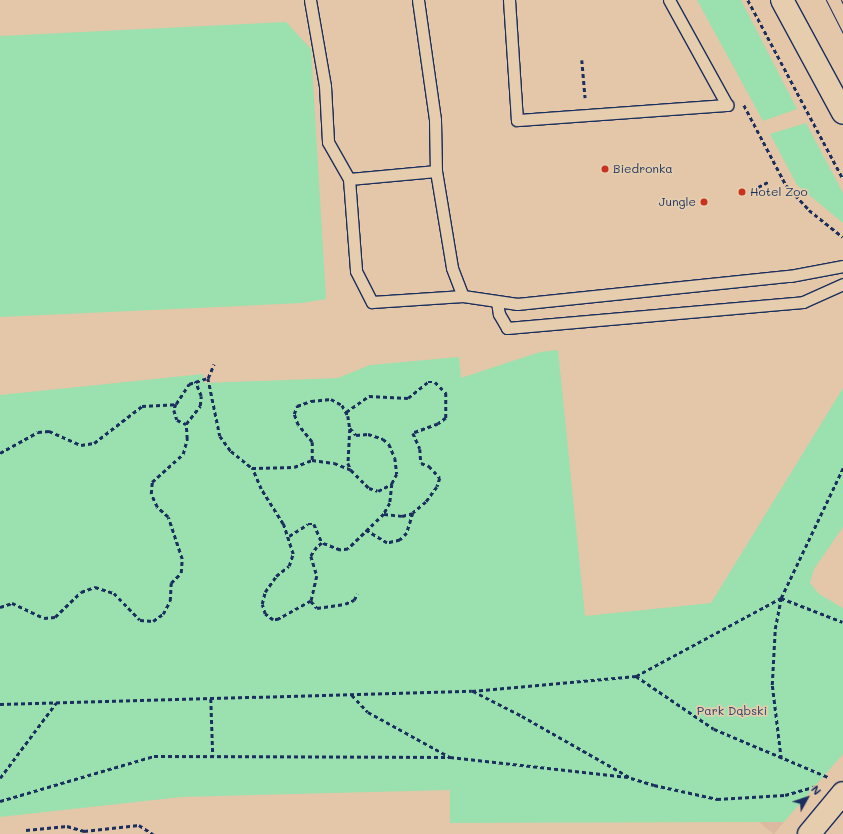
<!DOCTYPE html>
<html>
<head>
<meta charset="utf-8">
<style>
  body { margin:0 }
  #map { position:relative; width:843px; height:834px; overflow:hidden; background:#e4c6a8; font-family:Mali,sans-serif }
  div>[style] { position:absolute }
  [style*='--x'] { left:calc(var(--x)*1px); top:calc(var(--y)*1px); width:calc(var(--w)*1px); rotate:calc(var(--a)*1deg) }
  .built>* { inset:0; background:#dcb9a0; transform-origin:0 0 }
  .green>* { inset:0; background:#9ae1af }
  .path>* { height:2.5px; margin-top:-1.25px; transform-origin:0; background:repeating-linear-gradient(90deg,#1b2f5e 0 4px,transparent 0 7px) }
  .roads { filter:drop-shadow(1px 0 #1b2f5e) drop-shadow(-1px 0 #1b2f5e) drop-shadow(0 1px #1b2f5e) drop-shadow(0 -1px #1b2f5e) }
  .service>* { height:11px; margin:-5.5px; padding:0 5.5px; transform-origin:5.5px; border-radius:5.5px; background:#e5cdad }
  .minor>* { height:22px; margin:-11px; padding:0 11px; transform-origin:11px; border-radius:11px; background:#e5cdad }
  .secondary>* { height:22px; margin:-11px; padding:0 11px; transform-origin:11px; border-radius:11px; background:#e5cdad }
  .tram>* { height:1px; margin:-0.5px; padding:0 0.5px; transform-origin:0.5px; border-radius:0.5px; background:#1b2f5e }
  .dots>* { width:11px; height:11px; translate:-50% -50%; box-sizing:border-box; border:2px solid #e5cdad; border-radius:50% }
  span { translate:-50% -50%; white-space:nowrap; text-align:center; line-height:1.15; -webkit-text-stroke:3.5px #e5cdad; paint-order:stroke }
  .poi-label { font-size:12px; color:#1b2f5e }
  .left { translate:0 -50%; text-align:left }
  .right { translate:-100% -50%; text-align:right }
  .park-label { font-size:12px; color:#284166 }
  .north { position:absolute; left:787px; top:778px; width:40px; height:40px; -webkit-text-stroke:3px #e5cdad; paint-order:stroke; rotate:50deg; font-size:11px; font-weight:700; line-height:16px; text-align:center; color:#1b2f5e }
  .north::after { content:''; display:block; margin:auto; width:14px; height:18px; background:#1b2f5e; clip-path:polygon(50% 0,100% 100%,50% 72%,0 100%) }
</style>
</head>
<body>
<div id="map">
  <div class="built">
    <div style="left:784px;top:822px;width:16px;height:334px;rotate:130deg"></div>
  </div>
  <div class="green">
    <div style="clip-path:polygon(697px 0,741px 0,797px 109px,763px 121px)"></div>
    <div style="clip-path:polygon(286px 22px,311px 49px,326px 299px,302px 303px,0 317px,0 36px)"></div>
    <div style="clip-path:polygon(806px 123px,843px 193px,843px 223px,797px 185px,770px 134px)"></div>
    <div style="clip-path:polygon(558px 350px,585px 616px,711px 603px,843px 388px,843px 527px,814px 569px,810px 583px,819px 594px,843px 608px,843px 754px,784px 822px,450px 823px,450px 790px,181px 797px,0 817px,0 395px,203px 374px,204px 383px,338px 378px,370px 365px,459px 357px,461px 378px,540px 352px)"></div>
  </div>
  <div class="path">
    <div style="--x:748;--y:0;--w:203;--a:62"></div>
    <div style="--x:582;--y:60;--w:38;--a:85"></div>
    <div style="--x:744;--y:105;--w:90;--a:62.3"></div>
    <div style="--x:786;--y:185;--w:34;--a:47"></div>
    <div style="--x:809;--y:210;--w:43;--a:38.5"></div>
    <div style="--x:758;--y:187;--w:11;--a:-27"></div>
    <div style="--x:208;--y:378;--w:59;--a:78.3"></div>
    <div style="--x:220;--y:436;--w:19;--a:54"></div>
    <div style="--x:231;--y:451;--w:27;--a:39"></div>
    <div style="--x:252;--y:468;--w:42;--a:-1.4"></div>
    <div style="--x:294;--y:467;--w:19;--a:-21"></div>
    <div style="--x:312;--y:460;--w:18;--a:-90"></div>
    <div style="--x:312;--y:442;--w:22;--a:-129"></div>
    <div style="--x:298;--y:425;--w:12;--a:-110"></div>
    <div style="--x:294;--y:414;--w:9;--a:-69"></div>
    <div style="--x:297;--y:406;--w:15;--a:-20"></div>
    <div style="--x:311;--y:401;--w:20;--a:-6"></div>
    <div style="--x:331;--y:399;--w:13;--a:29"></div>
    <div style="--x:342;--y:405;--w:13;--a:61"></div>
    <div style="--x:348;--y:416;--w:12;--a:81"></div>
    <div style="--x:350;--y:428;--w:9;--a:49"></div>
    <div style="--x:356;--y:435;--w:12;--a:-5"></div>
    <div style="--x:368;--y:434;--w:16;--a:18"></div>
    <div style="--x:383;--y:439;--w:8;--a:40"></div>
    <div style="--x:389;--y:444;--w:15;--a:67"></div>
    <div style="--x:395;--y:458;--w:16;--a:83"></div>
    <div style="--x:397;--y:474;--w:11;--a:117"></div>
    <div style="--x:392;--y:484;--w:19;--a:96"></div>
    <div style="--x:390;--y:503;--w:13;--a:119"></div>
    <div style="--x:384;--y:514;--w:50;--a:135.8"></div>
    <div style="--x:348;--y:549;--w:8;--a:173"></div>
    <div style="--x:340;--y:550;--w:19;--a:-159"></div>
    <div style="--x:322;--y:543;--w:6;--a:141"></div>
    <div style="--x:317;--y:547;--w:11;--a:124"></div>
    <div style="--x:311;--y:556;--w:21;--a:73"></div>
    <div style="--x:317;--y:576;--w:26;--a:103"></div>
    <div style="--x:311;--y:601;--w:37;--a:151"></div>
    <div style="--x:279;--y:619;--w:6;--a:171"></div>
    <div style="--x:273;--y:620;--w:10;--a:-143"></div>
    <div style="--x:265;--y:614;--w:10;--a:-107"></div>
    <div style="--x:262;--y:604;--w:12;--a:-76"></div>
    <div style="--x:265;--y:592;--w:19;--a:-55"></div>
    <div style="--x:276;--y:576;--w:16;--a:-38"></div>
    <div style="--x:289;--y:566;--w:13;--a:-72"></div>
    <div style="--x:293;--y:554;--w:32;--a:-108"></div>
    <div style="--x:283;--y:524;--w:41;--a:-122.2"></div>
    <div style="--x:261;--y:489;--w:23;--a:-113"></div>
    <div style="--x:176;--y:404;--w:6;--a:108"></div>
    <div style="--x:174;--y:410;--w:10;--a:73"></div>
    <div style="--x:177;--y:420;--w:10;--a:24"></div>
    <div style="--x:346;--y:412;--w:28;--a:-35"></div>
    <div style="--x:369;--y:396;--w:39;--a:3"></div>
    <div style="--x:408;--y:398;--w:26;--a:-39"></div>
    <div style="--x:428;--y:382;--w:7;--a:0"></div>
    <div style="--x:435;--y:382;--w:16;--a:45"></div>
    <div style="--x:446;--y:393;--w:25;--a:90"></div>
    <div style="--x:446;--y:418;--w:10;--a:143"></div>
    <div style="--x:438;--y:424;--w:27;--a:160"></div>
    <div style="--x:413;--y:433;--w:17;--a:66"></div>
    <div style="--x:420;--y:449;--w:14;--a:86"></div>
    <div style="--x:421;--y:463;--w:9;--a:21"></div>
    <div style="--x:429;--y:466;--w:16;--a:47"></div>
    <div style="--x:440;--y:478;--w:9;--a:108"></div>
    <div style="--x:437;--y:487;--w:19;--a:126"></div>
    <div style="--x:426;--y:502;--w:17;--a:140"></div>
    <div style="--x:413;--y:513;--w:21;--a:107"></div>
    <div style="--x:407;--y:533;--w:10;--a:135"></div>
    <div style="--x:400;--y:540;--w:13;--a:167"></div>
    <div style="--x:387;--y:543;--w:26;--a:-149"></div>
    <div style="--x:350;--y:429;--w:34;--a:93"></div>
    <div style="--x:348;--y:463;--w:8;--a:67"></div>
    <div style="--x:351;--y:470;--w:25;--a:45"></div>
    <div style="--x:369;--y:488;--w:9;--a:18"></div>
    <div style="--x:378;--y:491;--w:16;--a:-27"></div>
    <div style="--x:0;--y:453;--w:43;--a:-28.9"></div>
    <div style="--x:38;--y:432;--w:11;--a:-5"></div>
    <div style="--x:49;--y:431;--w:35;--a:24"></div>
    <div style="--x:81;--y:445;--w:13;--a:-9"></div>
    <div style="--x:94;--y:443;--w:61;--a:-37.6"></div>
    <div style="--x:142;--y:406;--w:34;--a:-3"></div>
    <div style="--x:176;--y:404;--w:24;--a:-57"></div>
    <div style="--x:189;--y:384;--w:20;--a:-18"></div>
    <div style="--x:208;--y:378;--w:15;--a:-67"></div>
    <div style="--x:312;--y:460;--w:22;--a:8"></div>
    <div style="--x:334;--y:463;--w:18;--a:22"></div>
    <div style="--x:384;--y:514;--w:18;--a:6"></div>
    <div style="--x:402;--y:516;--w:11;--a:-15"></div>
    <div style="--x:289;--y:536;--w:22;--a:-32"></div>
    <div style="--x:308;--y:524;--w:6;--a:0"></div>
    <div style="--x:314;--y:524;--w:21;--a:67"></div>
    <div style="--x:311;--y:601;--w:9;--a:49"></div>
    <div style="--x:317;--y:608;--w:28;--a:-8"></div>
    <div style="--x:345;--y:604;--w:10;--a:-24"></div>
    <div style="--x:354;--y:600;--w:7;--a:-63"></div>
    <div style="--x:0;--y:607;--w:13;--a:-18"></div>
    <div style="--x:12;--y:603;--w:35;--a:25"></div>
    <div style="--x:44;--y:618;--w:11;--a:-5"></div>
    <div style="--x:55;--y:617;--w:36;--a:-44"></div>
    <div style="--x:81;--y:592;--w:15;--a:-20"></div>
    <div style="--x:95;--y:587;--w:20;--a:18"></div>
    <div style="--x:114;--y:593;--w:37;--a:46"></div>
    <div style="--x:140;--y:620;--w:13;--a:4"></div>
    <div style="--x:153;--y:621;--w:12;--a:-35"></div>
    <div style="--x:163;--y:614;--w:15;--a:-62"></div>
    <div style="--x:170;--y:601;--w:18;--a:-87"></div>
    <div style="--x:171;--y:583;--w:14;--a:-45"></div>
    <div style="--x:181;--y:573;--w:14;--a:-86"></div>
    <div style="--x:182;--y:559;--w:44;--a:-108.4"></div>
    <div style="--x:168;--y:517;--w:15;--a:-138"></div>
    <div style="--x:157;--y:507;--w:14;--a:-115"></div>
    <div style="--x:151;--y:494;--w:12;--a:-85"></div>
    <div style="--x:152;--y:482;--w:42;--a:-42.1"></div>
    <div style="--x:183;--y:454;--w:16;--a:-75"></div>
    <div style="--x:187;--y:439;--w:15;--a:-94"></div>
    <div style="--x:186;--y:424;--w:23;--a:-52"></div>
    <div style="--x:200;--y:406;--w:10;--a:-84"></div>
    <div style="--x:201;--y:396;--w:16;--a:-112"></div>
    <div style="--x:636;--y:676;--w:94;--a:34.2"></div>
    <div style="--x:714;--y:729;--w:124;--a:22.8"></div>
    <div style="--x:473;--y:691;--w:55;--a:27"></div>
    <div style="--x:522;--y:716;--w:125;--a:29.6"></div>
    <div style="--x:631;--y:778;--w:24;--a:17"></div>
    <div style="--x:654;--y:785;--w:65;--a:12.5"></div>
    <div style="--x:717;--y:799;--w:68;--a:-3.4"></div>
    <div style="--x:785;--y:795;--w:35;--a:-16"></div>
    <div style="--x:352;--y:695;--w:23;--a:47"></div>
    <div style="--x:368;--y:712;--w:94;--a:28.8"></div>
    <div style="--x:450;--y:757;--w:179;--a:6.4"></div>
    <div style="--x:211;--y:699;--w:57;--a:88"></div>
    <div style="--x:0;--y:704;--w:472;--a:-1.6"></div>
    <div style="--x:472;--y:691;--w:165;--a:-5.2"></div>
    <div style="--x:636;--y:676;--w:165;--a:-28.3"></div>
    <div style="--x:781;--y:598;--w:66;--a:21.2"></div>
    <div style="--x:781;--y:759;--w:75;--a:-96.9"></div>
    <div style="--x:772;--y:685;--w:56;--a:-86.9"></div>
    <div style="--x:775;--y:629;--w:32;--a:-79"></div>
    <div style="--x:781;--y:598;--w:144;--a:-64.5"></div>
    <div style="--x:0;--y:778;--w:94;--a:-53.3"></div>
    <div style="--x:0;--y:801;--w:160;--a:-16.3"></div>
    <div style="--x:154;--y:756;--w:296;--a:0.2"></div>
    <div style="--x:26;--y:830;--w:41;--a:-5.6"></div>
    <div style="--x:67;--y:826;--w:18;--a:16"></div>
    <div style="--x:84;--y:831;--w:55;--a:-6.2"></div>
    <div style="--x:139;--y:825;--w:17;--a:33"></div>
  </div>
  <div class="roads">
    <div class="service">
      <div style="--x:310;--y:0;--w:87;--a:80.1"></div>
      <div style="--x:325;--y:86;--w:56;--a:86.9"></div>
      <div style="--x:328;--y:142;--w:43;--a:60.4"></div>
      <div style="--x:418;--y:0;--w:121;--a:81.9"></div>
      <div style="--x:435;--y:120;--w:51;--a:88.9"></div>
      <div style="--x:436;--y:171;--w:98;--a:80.6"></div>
      <div style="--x:452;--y:268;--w:30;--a:69"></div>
      <div style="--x:509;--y:0;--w:120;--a:86.2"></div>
      <div style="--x:517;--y:120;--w:211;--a:-4.1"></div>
      <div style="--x:727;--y:105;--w:120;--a:-118.9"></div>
      <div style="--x:436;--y:171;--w:87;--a:174.7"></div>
      <div style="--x:349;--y:179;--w:92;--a:85.6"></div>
      <div style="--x:356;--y:271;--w:35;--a:63"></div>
      <div style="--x:372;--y:302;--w:91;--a:-3.8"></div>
      <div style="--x:463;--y:296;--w:55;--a:8.4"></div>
      <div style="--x:517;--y:304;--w:274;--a:-5.9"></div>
      <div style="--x:790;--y:276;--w:54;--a:-10.7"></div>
      <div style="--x:497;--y:302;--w:12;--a:81"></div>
      <div style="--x:499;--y:314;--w:16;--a:60"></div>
      <div style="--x:507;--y:328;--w:297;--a:-5"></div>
      <div style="--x:803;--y:302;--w:44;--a:-24.2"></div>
    </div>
    <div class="minor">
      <div style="--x:809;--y:834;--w:53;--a:-50.3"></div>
    </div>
    <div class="secondary">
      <div style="--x:782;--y:0;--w:128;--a:61.6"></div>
    </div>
  </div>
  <div class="tram">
    <div style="--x:826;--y:0;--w:37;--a:63"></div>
    <div style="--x:841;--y:0;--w:4;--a:63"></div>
  </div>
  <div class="dots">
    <div style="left:605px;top:169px;background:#c8321e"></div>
    <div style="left:742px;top:192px;background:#c8321e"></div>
    <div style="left:704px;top:202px;background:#c8321e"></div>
  </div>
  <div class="poi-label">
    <span class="left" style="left:613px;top:169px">Biedronka</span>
    <span class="left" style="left:750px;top:192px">Hotel Zoo</span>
    <span class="right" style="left:696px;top:202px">Jungle</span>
  </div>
  <div class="park-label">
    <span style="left:732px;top:711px">Park Dąbski</span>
  </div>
  <div class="north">N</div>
</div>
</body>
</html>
